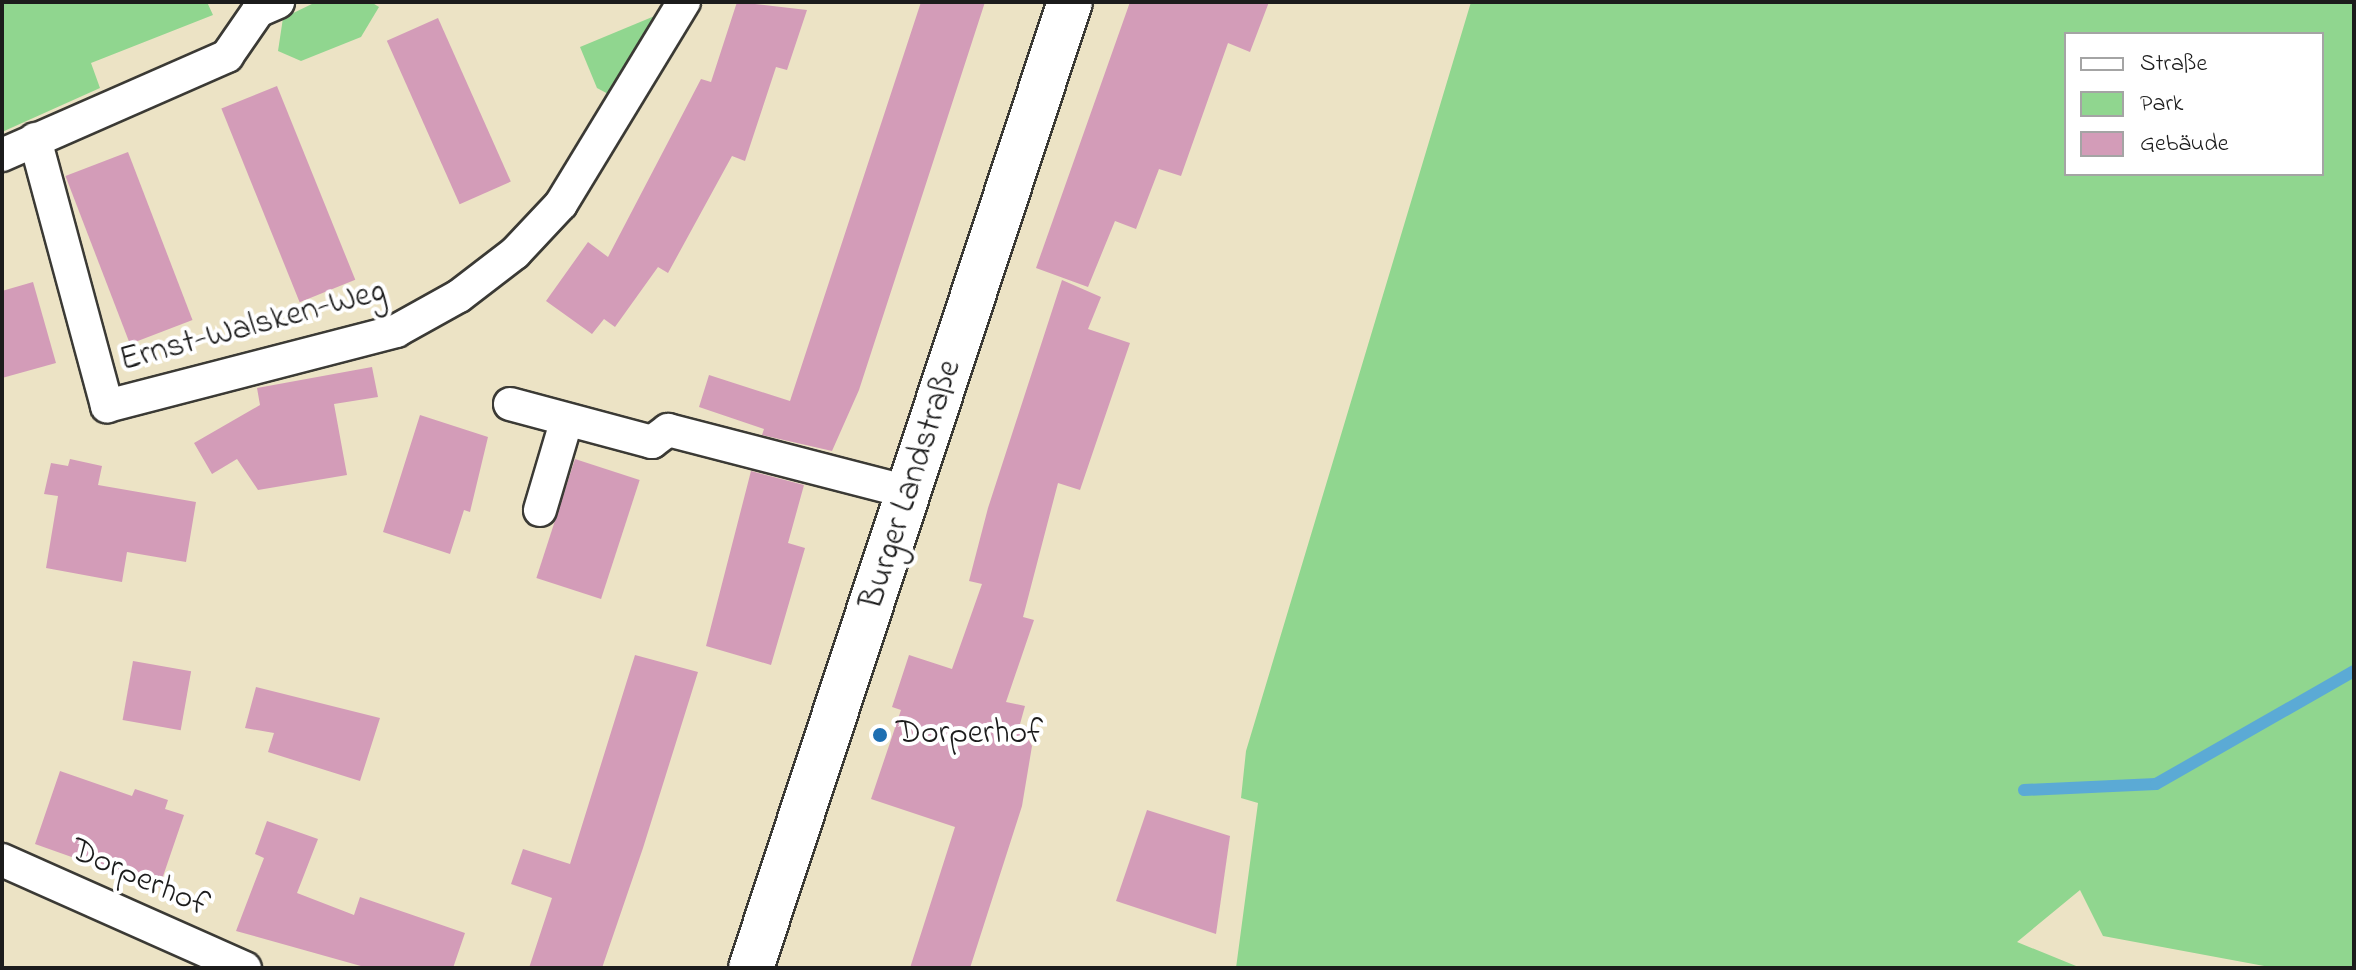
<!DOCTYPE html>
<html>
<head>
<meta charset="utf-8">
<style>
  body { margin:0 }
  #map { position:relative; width:2356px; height:970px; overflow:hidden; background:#ece3c5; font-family:"Indie Flower",sans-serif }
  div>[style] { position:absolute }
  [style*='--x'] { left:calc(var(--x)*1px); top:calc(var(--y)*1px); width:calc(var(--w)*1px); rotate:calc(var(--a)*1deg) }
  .green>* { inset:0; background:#90d68f }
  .stream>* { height:12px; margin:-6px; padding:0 6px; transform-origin:6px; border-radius:6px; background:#5baad5 }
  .building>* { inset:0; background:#d39cb8; transform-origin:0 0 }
  .roads { filter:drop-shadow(2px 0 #3b3a35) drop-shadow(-2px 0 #3b3a35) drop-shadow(0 2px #3b3a35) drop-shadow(0 -2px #3b3a35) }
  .minor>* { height:32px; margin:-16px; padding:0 16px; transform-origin:16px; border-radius:16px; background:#fff }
  .secondary>* { height:44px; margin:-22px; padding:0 22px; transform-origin:22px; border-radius:22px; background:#fff }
  .dots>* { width:22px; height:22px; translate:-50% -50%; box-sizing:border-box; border:4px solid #fff; border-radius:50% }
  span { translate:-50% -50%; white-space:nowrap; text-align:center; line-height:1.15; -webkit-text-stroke:8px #fff; paint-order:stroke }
  .street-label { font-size:34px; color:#1c1c1c }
  .poi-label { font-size:34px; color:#1c1c1c }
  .left { translate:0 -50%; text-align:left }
  .frame { position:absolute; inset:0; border:4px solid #1c1c1c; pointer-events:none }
  .legend { position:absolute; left:2064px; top:32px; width:260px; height:144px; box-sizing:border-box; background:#fff; border:2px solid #a4a4a4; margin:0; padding:10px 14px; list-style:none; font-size:24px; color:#1c1c1c }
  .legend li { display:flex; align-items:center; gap:16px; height:40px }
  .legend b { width:40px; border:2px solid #a4a4a4 }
</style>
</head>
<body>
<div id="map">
  <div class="green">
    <div style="clip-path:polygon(2px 2px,207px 2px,213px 15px,91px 63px,100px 88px,2px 132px)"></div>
    <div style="clip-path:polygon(316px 2px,371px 2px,379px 7px,361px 37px,301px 61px,278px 51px,283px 18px)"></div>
    <div style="clip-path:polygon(evenodd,1471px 2px,2354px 2px,2354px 968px,2275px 968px,2103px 936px,2080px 890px,2017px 942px,2081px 968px,1236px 968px,1258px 803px,1241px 798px,1246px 751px,1471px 2px,2322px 34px,2322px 174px,2066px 174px,2066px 34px,2322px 34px)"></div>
    <div style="clip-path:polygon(657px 15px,612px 96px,597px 88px,580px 47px)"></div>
  </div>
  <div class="stream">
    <div style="--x:2024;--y:790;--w:132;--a:-2.6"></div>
    <div style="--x:2156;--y:784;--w:228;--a:-29.7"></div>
  </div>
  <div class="building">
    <div style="clip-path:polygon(737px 2px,807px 10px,787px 70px,776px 67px,745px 161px,732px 156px,668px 273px,658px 267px,615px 327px,604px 319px,592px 334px,546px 301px,588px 242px,608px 257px,701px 79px,711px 82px)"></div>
    <div style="clip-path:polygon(921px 2px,985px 2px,859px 390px,832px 451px,762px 435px,764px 429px,699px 407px,709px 375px,790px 401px)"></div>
    <div style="clip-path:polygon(1130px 2px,1269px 2px,1250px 52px,1228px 43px,1181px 176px,1159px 169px,1136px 229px,1115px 221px,1088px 287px,1036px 268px)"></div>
    <div style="left:438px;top:18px;width:179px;height:56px;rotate:66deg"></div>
    <div style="left:277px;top:86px;width:209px;height:60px;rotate:68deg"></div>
    <div style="left:128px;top:152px;width:180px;height:67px;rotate:69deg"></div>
    <div style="clip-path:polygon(1062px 280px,1101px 297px,1088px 329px,1130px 343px,1080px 490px,1058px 483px,1023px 617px,1034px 620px,1006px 702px,1025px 706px,1020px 724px,1032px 746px,1022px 806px,970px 968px,910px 968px,955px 827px,871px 799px,901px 710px,892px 707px,909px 655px,952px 669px,982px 584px,969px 581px,988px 508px)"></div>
    <div style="clip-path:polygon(33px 282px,56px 363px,2px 378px,2px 291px)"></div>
    <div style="clip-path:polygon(372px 367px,378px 397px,334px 404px,347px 475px,258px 490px,237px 459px,212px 474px,194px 443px,260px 405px,257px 388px)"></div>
    <div style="clip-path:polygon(420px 415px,488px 437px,470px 512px,464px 510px,450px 554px,383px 532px)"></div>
    <div style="clip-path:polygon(70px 459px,102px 466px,98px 485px,196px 502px,186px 562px,127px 552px,122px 582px,46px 568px,58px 496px,44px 494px,51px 463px,68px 466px)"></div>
    <div style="left:575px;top:459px;width:68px;height:125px;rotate:18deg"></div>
    <div style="clip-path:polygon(751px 471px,804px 485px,788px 543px,805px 548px,771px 665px,706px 646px)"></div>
    <div style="clip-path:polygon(635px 655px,698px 672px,643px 848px,602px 968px,529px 968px,552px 898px,511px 884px,523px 849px,570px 864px)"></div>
    <div style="left:133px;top:661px;width:59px;height:60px;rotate:10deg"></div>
    <div style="clip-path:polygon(256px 687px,380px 718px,360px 781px,268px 752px,274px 733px,245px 728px)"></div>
    <div style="clip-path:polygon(60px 771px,132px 796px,135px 789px,168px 800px,165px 809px,184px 815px,159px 888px,35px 844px)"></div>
    <div style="clip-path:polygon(1147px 810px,1230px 836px,1216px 934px,1116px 901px)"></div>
    <div style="clip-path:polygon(267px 821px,318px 839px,297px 893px,354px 915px,360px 897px,465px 933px,453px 968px,368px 968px,236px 931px,264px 858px,255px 854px)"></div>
  </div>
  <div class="roads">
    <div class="minor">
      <div style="--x:35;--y:139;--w:277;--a:74.9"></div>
      <div style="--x:107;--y:406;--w:299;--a:-14.5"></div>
      <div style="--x:396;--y:331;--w:72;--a:-29.1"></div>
      <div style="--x:459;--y:296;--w:71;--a:-37.5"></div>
      <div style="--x:515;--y:253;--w:67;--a:-46.8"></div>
      <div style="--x:561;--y:204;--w:237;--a:-58.7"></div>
      <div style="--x:2;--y:155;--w:246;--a:-23.7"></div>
      <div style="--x:227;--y:56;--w:55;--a:-55.4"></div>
      <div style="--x:258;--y:11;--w:22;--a:-24"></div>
      <div style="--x:510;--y:404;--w:147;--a:15"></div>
      <div style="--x:652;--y:442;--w:20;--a:-37"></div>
      <div style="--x:668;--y:430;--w:248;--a:14.5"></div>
      <div style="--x:540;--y:510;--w:92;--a:-73.5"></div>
      <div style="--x:2;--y:860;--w:266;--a:24"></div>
    </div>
    <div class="secondary">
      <div style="--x:751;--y:968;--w:1017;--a:-71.73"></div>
    </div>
  </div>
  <div class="dots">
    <div style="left:880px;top:735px;background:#1f6fb2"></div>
  </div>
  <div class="street-label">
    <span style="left:253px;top:327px;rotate:-15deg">Ernst-Walsken-Weg</span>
    <span style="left:912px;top:485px;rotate:-72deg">Burger Landstraße</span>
    <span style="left:139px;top:879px;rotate:24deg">Dorperhof</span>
  </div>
  <div class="poi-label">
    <span class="left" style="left:896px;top:735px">Dorperhof</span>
  </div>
  <div class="frame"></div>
  <ul class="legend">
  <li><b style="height:10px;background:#fff"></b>Straße</li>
  <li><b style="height:22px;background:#90d68f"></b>Park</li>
  <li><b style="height:22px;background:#d39cb8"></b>Gebäude</li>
  </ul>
</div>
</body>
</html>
